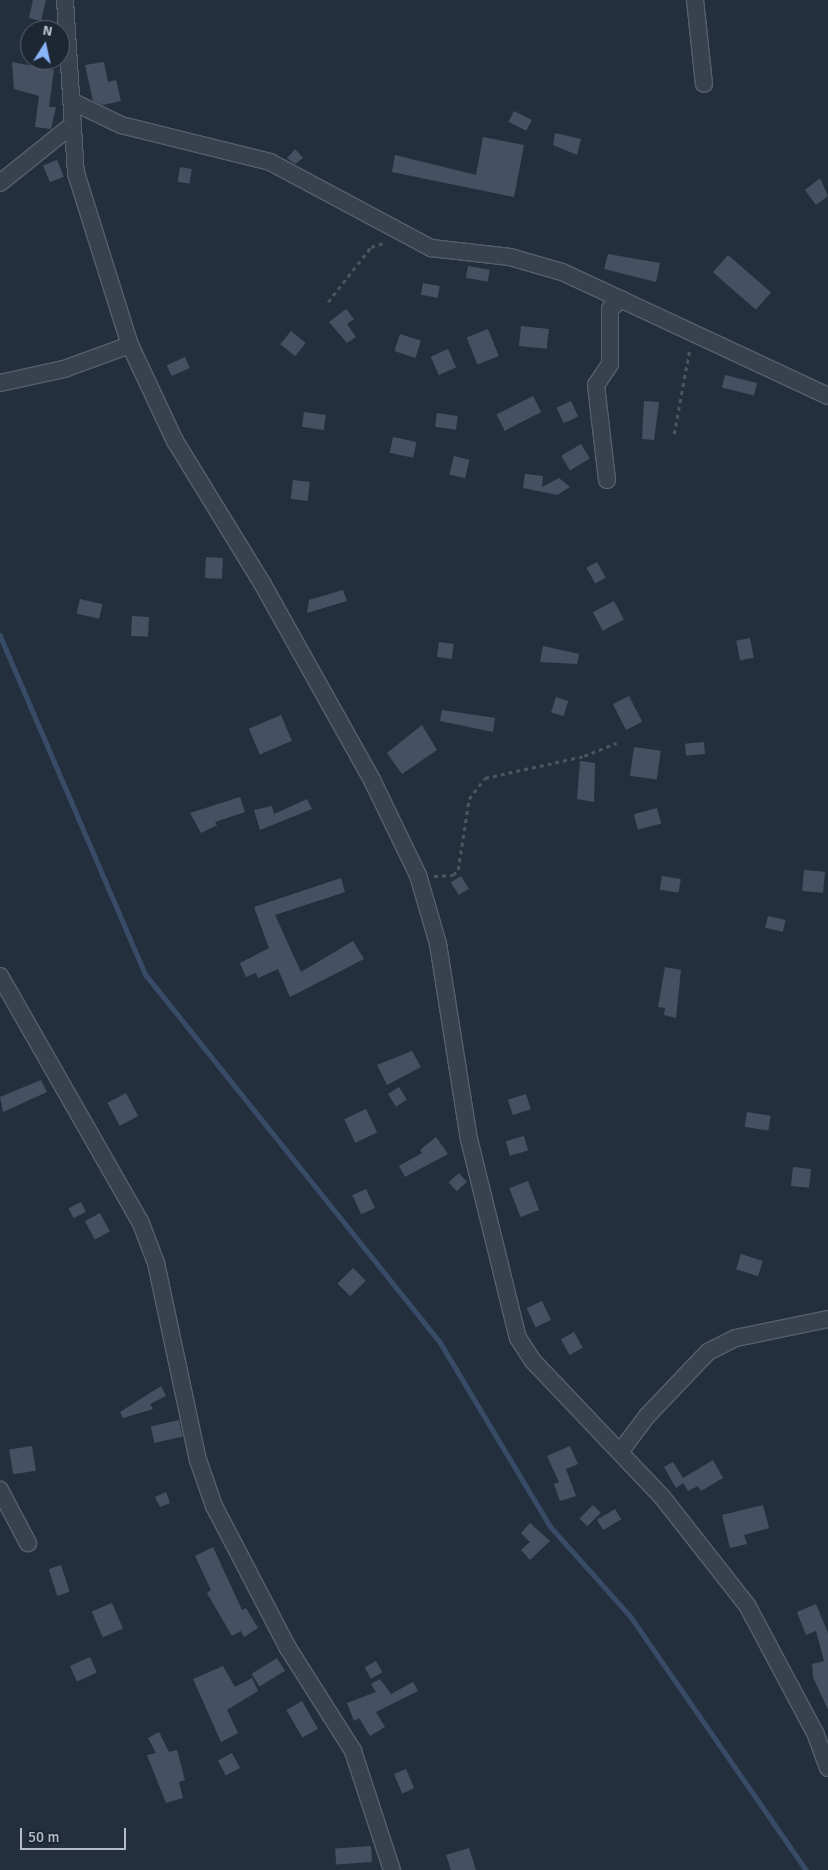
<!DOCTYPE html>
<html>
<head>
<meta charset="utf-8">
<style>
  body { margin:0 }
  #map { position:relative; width:828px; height:1870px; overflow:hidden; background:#242f3e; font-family:Signika,sans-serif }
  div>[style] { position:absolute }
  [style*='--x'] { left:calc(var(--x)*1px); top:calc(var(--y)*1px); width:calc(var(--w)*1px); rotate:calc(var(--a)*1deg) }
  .stream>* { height:4.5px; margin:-2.25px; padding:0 2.25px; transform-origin:2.25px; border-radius:2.25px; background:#394c67 }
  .building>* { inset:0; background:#455162; transform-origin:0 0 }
  .path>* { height:2.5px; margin-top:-1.25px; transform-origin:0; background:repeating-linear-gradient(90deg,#44595c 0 4px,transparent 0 8px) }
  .roads { filter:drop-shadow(1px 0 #565f6c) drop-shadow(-1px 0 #565f6c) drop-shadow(0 1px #565f6c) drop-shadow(0 -1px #565f6c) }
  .minor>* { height:16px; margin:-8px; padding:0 8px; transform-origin:8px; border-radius:8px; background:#38414e }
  span { translate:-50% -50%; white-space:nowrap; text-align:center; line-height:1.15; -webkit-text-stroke:4.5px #1d2633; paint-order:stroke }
  .north { position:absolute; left:20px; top:20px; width:50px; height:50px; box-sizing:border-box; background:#1d2633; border:1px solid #59626f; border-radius:50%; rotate:10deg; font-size:14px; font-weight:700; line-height:20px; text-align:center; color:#b4bcc9 }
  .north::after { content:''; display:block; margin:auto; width:18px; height:22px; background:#8ab4f8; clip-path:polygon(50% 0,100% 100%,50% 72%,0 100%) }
  .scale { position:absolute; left:20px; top:1828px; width:106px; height:22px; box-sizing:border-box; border:2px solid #b4bcc9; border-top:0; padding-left:6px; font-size:15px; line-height:18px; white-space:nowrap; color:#b4bcc9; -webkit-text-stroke:4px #1d2633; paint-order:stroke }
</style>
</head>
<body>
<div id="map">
  <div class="stream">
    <div style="--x:0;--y:635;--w:370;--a:66.8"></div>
    <div style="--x:146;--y:975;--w:470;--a:51.3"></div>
    <div style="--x:440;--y:1342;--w:214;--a:59.1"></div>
    <div style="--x:550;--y:1526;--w:122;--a:48.3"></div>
    <div style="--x:631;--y:1617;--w:308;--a:55.3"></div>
  </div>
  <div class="building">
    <div style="clip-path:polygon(33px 0,46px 0,41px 21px,29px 18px)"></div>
    <div style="clip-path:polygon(12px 62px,54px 70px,49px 107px,56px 107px,51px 129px,35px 127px,39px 96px,14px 89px)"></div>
    <div style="clip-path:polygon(104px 62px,108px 82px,116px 80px,121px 101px,103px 105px,93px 101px,85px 65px)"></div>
    <div style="left:514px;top:111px;width:20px;height:12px;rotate:27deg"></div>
    <div style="clip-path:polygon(555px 133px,581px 139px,577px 155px,553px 145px)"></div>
    <div style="clip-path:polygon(483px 137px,524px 145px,514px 197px,392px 172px,395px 155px,476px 175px)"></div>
    <div style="clip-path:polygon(295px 149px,303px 158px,295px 164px,287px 158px)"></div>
    <div style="left:57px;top:160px;width:18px;height:15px;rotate:68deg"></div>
    <div style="left:180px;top:167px;width:12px;height:15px;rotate:9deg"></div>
    <div style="clip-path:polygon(820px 178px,828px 196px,816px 205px,805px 190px)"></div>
    <div style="clip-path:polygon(608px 254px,660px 263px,656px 282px,604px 269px)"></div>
    <div style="left:728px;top:255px;width:57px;height:23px;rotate:41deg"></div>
    <div style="left:468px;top:266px;width:22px;height:12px;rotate:10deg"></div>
    <div style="left:423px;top:283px;width:17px;height:12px;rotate:10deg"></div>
    <div style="clip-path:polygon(346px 309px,354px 319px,347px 324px,356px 337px,347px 343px,329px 322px)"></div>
    <div style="left:521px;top:326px;width:28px;height:20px;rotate:6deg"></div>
    <div style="left:488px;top:329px;width:29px;height:23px;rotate:68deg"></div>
    <div style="left:291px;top:331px;width:19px;height:17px;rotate:39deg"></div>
    <div style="left:400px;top:334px;width:22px;height:18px;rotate:18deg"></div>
    <div style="left:448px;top:349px;width:20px;height:19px;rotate:66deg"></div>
    <div style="left:185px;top:357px;width:12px;height:20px;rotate:66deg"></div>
    <div style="left:725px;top:375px;width:33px;height:13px;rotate:14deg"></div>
    <div style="left:533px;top:396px;width:18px;height:41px;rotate:63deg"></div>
    <div style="left:571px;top:401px;width:17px;height:16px;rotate:65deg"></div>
    <div style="clip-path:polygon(644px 401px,659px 402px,654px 440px,642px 439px)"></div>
    <div style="left:304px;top:412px;width:22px;height:15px;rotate:8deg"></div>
    <div style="left:437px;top:413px;width:21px;height:14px;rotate:8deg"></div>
    <div style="left:393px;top:437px;width:24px;height:16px;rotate:12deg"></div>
    <div style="left:581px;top:444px;width:17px;height:23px;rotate:59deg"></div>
    <div style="left:454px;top:456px;width:16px;height:19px;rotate:14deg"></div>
    <div style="clip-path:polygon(525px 474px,543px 476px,542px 487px,559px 478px,570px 487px,557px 495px,523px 488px)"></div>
    <div style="left:293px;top:480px;width:17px;height:19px;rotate:7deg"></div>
    <div style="left:206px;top:557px;width:17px;height:21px;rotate:3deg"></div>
    <div style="left:597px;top:562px;width:18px;height:12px;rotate:61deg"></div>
    <div style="clip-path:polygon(343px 590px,347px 601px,307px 613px,309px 600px)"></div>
    <div style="left:80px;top:599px;width:23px;height:15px;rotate:13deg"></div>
    <div style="left:614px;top:601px;width:21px;height:24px;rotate:62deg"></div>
    <div style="left:132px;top:616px;width:17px;height:20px;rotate:3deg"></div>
    <div style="left:750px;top:638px;width:20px;height:14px;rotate:79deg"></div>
    <div style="left:439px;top:642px;width:15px;height:15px;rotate:8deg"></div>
    <div style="clip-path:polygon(543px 646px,579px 654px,577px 664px,540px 662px)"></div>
    <div style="left:629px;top:696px;width:29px;height:18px;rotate:63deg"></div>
    <div style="left:556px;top:697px;width:13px;height:16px;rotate:18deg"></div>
    <div style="clip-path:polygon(442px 710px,495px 718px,493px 732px,440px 721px)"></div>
    <div style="left:281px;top:715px;width:28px;height:35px;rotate:67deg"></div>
    <div style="clip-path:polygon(422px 725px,437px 750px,402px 774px,387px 753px)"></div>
    <div style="left:704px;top:742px;width:12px;height:19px;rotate:85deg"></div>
    <div style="left:634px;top:747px;width:27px;height:29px;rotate:8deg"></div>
    <div style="clip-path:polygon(580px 761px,595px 763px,594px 802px,577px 799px)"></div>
    <div style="clip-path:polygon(240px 797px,245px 812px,215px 822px,217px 825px,201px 833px,190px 813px)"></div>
    <div style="clip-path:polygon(307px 799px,312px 809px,260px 830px,254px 810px,272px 806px,274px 814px)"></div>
    <div style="left:657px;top:808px;width:16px;height:24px;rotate:75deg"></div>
    <div style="left:804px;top:870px;width:21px;height:21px;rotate:5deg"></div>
    <div style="left:461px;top:876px;width:15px;height:12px;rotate:58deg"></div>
    <div style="left:662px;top:876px;width:19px;height:14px;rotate:9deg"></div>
    <div style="clip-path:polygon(341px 878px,345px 892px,275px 915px,301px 972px,353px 941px,364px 959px,290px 997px,278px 969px,258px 978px,256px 973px,246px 977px,240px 963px,269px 948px,254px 907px)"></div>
    <div style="left:768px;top:916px;width:18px;height:12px;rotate:13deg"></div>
    <div style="clip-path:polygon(665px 967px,681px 970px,676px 1018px,664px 1015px,665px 1008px,658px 1007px)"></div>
    <div style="clip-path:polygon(412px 1051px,421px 1067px,387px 1085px,377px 1065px)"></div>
    <div style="clip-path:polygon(41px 1080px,47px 1092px,3px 1112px,0 1097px)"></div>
    <div style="left:399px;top:1087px;width:15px;height:13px;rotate:58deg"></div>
    <div style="left:126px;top:1093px;width:26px;height:21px;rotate:62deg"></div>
    <div style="left:526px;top:1094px;width:16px;height:19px;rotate:72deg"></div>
    <div style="left:366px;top:1109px;width:26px;height:24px;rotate:65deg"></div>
    <div style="left:747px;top:1112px;width:24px;height:15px;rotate:9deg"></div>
    <div style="left:524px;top:1136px;width:15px;height:19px;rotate:74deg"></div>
    <div style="clip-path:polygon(436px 1137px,448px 1154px,405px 1177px,399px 1166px,422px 1153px,420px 1150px)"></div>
    <div style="left:793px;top:1167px;width:18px;height:19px;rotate:6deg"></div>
    <div style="left:459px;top:1173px;width:12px;height:14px;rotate:48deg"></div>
    <div style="left:528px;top:1181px;width:31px;height:20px;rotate:69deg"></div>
    <div style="left:366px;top:1189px;width:21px;height:15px;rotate:65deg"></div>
    <div style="left:81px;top:1202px;width:11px;height:14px;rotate:63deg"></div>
    <div style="left:100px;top:1213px;width:21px;height:17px;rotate:62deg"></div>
    <div style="left:741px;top:1254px;width:23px;height:16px;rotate:18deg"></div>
    <div style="left:353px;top:1268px;width:18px;height:22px;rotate:45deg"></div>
    <div style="left:542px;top:1301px;width:21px;height:17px;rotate:65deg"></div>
    <div style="left:574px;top:1332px;width:18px;height:15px;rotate:61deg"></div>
    <div style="clip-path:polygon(161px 1386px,166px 1396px,150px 1404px,153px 1409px,123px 1418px,120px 1412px)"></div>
    <div style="left:179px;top:1420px;width:17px;height:29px;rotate:77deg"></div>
    <div style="left:32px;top:1446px;width:25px;height:23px;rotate:81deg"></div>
    <div style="clip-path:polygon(570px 1446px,578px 1464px,566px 1469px,576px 1496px,560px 1501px,554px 1484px,559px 1482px,547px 1456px)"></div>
    <div style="clip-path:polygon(713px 1460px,723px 1478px,701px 1491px,698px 1486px,688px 1491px,683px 1483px,676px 1488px,664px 1467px,673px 1462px,683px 1478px)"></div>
    <div style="clip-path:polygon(166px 1492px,170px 1503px,160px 1507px,155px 1497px)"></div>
    <div style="left:593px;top:1505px;width:11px;height:19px;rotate:45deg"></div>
    <div style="clip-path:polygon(763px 1505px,769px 1528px,744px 1535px,747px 1544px,730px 1548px,722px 1515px)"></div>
    <div style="left:615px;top:1509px;width:12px;height:21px;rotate:59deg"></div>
    <div style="clip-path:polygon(530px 1523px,550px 1541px,530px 1560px,521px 1550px,530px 1542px,521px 1533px)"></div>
    <div style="clip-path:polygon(213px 1547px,242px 1610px,246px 1608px,258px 1628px,244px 1637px,241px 1631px,232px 1636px,207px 1593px,211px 1590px,195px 1556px)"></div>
    <div style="left:61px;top:1565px;width:28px;height:13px;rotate:72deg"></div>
    <div style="left:112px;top:1603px;width:28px;height:22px;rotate:67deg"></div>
    <div style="clip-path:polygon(816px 1604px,828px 1633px,828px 1710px,813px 1677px,812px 1664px,824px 1661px,816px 1631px,806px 1635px,797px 1612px)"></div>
    <div style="left:90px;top:1657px;width:17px;height:22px;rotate:66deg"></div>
    <div style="left:277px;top:1658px;width:15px;height:30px;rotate:58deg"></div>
    <div style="left:376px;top:1661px;width:13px;height:13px;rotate:61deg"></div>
    <div style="clip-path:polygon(223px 1666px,235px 1687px,252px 1678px,258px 1691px,227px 1710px,238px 1733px,221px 1742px,193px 1679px)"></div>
    <div style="clip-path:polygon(380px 1679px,391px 1694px,413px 1682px,418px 1691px,376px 1712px,385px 1727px,370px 1736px,359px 1718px,354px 1721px,347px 1703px,376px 1692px,371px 1684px)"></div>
    <div style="left:302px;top:1701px;width:32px;height:18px;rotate:60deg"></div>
    <div style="clip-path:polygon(159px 1732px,169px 1752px,177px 1750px,185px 1780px,179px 1782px,183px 1798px,166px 1803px,147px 1755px,156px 1753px,148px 1738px)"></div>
    <div style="left:232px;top:1753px;width:17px;height:16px;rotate:62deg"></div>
    <div style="left:406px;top:1769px;width:21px;height:13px;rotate:67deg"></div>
    <div style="left:371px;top:1846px;width:16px;height:36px;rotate:86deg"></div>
    <div style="clip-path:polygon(469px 1848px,476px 1870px,451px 1870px,446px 1855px)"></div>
  </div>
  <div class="path">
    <div style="--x:328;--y:302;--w:70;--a:-52"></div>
    <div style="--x:371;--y:247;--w:16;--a:-18"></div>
    <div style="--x:674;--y:434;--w:88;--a:-79.6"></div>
    <div style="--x:434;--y:876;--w:19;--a:-3"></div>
    <div style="--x:453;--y:875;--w:7;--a:-45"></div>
    <div style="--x:458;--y:870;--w:72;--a:-81.2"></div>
    <div style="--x:469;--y:799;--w:26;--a:-53"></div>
    <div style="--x:485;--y:778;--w:101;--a:-12.5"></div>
    <div style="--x:584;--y:756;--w:35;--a:-22"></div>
  </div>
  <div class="roads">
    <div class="minor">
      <div style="--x:65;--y:0;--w:173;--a:86.4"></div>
      <div style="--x:76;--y:173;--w:180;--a:72.6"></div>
      <div style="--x:130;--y:345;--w:106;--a:64.9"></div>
      <div style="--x:175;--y:441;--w:167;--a:58.5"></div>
      <div style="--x:262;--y:583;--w:226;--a:60.8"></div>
      <div style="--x:372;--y:780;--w:106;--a:64.2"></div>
      <div style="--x:418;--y:875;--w:72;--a:73.8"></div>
      <div style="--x:438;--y:944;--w:197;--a:81"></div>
      <div style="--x:469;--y:1139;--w:205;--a:76.2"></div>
      <div style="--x:518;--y:1338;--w:27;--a:57"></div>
      <div style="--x:533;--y:1361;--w:189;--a:46.5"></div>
      <div style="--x:663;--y:1498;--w:136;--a:51.9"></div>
      <div style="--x:747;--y:1605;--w:147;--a:62"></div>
      <div style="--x:816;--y:1735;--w:35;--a:70"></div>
      <div style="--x:695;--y:0;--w:84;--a:83.9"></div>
      <div style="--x:71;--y:101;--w:55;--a:25.6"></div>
      <div style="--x:121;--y:125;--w:154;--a:13.9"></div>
      <div style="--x:270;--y:162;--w:183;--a:28.1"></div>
      <div style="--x:431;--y:248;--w:80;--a:6.5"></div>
      <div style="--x:510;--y:257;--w:54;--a:16.1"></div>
      <div style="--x:562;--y:272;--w:293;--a:25"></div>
      <div style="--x:0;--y:183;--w:91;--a:-38.8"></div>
      <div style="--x:0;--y:383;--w:66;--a:-12.3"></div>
      <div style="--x:64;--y:369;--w:70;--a:-20"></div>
      <div style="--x:607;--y:480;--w:96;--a:-96.6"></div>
      <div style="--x:596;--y:385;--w:25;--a:-56"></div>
      <div style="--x:610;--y:364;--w:55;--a:-90"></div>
      <div style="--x:610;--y:309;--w:15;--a:-42"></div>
      <div style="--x:0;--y:976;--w:282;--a:60.3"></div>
      <div style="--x:140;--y:1221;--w:45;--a:69.1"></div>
      <div style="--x:156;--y:1263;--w:201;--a:78"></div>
      <div style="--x:198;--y:1460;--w:49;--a:70.8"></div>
      <div style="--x:214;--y:1506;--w:160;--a:62.5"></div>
      <div style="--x:288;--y:1648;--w:122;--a:57.7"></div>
      <div style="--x:353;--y:1751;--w:125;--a:71.9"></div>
      <div style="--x:620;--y:1452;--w:45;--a:-53.1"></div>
      <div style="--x:647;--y:1416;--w:88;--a:-46.4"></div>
      <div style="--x:708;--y:1352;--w:31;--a:-27"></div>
      <div style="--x:736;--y:1338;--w:94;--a:-11.7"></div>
      <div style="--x:0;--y:1490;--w:60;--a:62.2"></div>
    </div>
  </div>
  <div class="north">N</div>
  <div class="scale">50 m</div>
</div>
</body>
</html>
